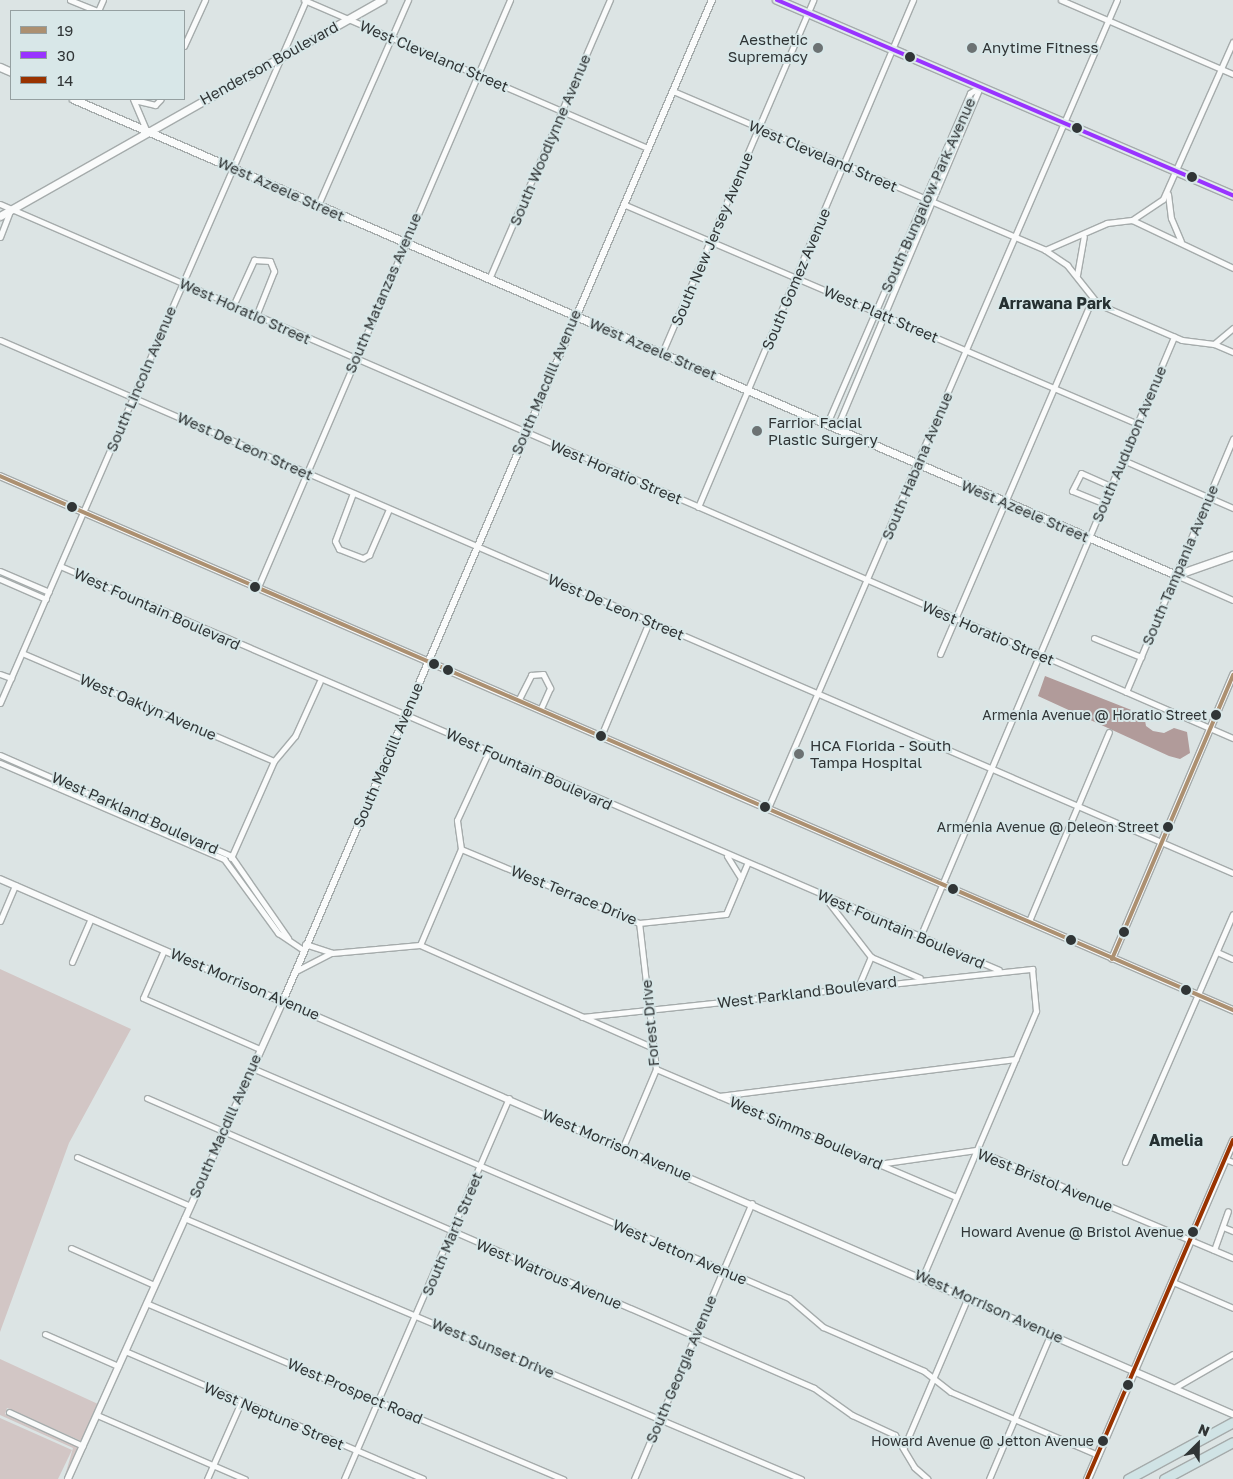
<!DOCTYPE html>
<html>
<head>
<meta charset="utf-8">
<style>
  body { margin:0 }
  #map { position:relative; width:1233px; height:1479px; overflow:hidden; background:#dce4e4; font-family:"Golos Text",sans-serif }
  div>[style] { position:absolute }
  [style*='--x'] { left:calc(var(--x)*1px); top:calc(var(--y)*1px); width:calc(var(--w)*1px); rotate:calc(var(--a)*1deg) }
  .green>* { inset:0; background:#d2c6c5 }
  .water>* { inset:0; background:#b19b9a }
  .roads { filter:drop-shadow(1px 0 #a5abab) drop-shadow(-1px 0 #a5abab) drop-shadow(0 1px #a5abab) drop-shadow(0 -1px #a5abab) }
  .minor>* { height:5px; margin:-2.5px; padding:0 2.5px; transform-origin:2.5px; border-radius:2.5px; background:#fafbfb }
  .tertiary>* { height:5.5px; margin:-2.75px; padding:0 2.75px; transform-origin:2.75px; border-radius:2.75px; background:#fafbfb }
  .secondary>* { height:7px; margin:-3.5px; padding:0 3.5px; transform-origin:3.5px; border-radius:3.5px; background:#fafbfb }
  .primary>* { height:8px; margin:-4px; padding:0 4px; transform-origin:4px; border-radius:4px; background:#e1eced }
  .motorway>* { height:9px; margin:-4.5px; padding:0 4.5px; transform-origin:4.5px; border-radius:4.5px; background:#d0e3e5 }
  .bus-1>* { height:4px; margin:-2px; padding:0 2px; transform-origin:2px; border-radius:2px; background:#ac9071 }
  .bus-2>* { height:4px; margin:-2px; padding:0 2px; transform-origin:2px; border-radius:2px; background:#93f }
  .bus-3>* { height:4px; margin:-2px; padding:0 2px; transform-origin:2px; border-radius:2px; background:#930 }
  .dots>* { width:14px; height:14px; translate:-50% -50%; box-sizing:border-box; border:2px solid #d8e7e8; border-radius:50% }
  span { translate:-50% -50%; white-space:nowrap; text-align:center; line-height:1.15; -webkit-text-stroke:4px #d8e7e8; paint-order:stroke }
  .bus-label { font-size:14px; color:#303536 }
  .right { translate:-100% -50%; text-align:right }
  .poi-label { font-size:15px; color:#303536 }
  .left { translate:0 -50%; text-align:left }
  .street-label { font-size:15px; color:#303536 }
  .neighbourhood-label { font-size:16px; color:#253031; font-weight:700 }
  .legend { position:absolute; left:10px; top:10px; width:175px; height:90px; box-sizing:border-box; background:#d8e7e8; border:1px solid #95a0a1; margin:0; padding:6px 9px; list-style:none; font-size:15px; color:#303536 }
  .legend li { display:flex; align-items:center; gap:10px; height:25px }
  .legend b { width:25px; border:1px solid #95a0a1 }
  .north { position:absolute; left:1173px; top:1419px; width:50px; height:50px; -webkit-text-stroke:4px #d8e7e8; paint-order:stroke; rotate:23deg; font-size:14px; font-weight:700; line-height:20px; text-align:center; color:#303536 }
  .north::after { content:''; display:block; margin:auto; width:18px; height:22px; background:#303536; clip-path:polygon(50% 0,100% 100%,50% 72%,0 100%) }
</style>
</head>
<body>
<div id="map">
  <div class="green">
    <div style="clip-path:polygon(0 969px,131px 1029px,69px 1143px,0 1332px)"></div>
    <div style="clip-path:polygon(0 1359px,98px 1404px,81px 1441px,7px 1408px,5px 1414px,79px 1447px,64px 1479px,73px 1448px,0 1415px)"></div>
    <div style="clip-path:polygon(0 1418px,72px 1450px,58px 1479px,0 1479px)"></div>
  </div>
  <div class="water">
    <div style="clip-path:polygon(1045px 676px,1144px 715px,1146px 726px,1153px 731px,1164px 733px,1174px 728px,1187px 732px,1190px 753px,1180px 759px,1169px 756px,1038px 696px)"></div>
  </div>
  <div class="roads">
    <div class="minor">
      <div style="--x:70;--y:0;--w:29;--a:22"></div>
      <div style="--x:304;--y:0;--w:374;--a:23.3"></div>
      <div style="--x:1061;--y:0;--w:187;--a:23.3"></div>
      <div style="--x:98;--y:11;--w:12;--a:-66"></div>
      <div style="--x:184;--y:46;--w:51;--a:-65.5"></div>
      <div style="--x:980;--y:87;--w:364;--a:112.8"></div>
      <div style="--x:839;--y:423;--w:8;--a:150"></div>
      <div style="--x:832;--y:427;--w:9;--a:-111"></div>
      <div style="--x:829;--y:419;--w:355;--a:-66.6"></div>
      <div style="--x:970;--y:93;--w:12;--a:-31"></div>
      <div style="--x:673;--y:91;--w:405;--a:23.1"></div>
      <div style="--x:1045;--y:250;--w:27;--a:34"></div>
      <div style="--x:1067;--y:265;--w:50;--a:51.5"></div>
      <div style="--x:1098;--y:304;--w:91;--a:23.2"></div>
      <div style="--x:1182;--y:340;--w:32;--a:7"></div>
      <div style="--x:1214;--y:344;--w:21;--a:23"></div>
      <div style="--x:133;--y:99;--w:34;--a:67"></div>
      <div style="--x:134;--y:100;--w:22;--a:13"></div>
      <div style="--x:155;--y:105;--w:8;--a:-45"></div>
      <div style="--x:1168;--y:194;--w:24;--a:83"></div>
      <div style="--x:1171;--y:218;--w:25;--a:67"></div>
      <div style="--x:0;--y:204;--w:1344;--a:23.42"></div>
      <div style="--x:623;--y:204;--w:560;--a:23.13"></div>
      <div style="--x:318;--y:205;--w:224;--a:-66.3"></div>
      <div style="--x:1132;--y:220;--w:112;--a:25.4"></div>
      <div style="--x:0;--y:237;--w:30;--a:-69"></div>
      <div style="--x:1045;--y:250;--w:68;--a:-23.5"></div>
      <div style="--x:1107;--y:223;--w:25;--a:-7"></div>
      <div style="--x:1132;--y:220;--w:37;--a:-34"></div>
      <div style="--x:1163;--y:199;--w:172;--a:-66"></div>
      <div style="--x:1077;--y:275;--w:39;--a:-80"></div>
      <div style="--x:489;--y:279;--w:304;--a:-66.6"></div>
      <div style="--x:233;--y:306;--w:51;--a:-65.5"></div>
      <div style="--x:254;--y:260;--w:16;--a:4"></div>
      <div style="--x:270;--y:261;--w:11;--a:68"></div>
      <div style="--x:274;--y:271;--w:48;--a:111.8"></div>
      <div style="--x:0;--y:340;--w:1343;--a:23.38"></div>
      <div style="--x:1214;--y:344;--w:25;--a:-40"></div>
      <div style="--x:662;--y:353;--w:384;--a:-66.8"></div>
      <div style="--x:1123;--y:460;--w:120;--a:23.6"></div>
      <div style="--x:353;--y:493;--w:51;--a:110.6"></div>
      <div style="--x:335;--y:541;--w:9;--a:63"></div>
      <div style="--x:339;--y:549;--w:26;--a:21"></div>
      <div style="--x:363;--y:558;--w:7;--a:-27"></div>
      <div style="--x:369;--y:555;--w:50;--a:-66.5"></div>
      <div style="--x:1105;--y:504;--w:35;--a:-158"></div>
      <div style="--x:1072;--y:491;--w:20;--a:-63"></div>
      <div style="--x:1081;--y:473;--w:34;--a:24"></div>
      <div style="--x:698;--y:507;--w:551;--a:-67.02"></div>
      <div style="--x:60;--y:566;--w:1022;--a:23.28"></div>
      <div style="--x:0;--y:571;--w:53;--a:23.2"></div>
      <div style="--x:1176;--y:575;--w:62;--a:23.7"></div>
      <div style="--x:0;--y:579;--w:50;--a:23.5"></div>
      <div style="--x:258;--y:587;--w:639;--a:-66.77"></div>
      <div style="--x:1094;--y:638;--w:51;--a:22"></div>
      <div style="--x:22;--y:653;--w:274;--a:23.2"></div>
      <div style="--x:940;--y:654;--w:385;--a:-66.8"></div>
      <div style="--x:0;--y:674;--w:12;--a:20"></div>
      <div style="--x:1126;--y:692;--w:275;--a:-67.1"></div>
      <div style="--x:519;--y:699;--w:27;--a:-63"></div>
      <div style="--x:531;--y:675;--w:12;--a:-5"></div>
      <div style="--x:543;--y:674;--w:16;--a:63"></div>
      <div style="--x:550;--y:688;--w:22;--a:114"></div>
      <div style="--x:0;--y:703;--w:767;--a:-66.48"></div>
      <div style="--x:601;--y:736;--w:124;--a:-67.2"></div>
      <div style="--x:0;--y:755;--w:252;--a:23.6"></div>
      <div style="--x:231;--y:856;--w:100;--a:55.2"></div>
      <div style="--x:0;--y:763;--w:244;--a:23.2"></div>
      <div style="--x:224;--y:859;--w:92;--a:53.9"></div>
      <div style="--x:278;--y:933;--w:30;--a:34"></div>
      <div style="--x:768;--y:808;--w:880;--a:-66.64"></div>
      <div style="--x:461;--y:849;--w:193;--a:22.6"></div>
      <div style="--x:639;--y:923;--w:87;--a:-5.9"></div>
      <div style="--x:726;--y:914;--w:54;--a:-67.2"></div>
      <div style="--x:727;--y:856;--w:26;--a:58"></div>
      <div style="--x:231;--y:858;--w:106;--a:-66.1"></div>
      <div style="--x:274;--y:761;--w:33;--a:-50"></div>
      <div style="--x:295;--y:736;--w:60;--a:-65.6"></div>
      <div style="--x:826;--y:899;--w:73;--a:52.2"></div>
      <div style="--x:871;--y:957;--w:53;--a:23.2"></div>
      <div style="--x:0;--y:921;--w:39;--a:-67"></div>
      <div style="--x:1029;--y:921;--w:205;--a:-67.1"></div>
      <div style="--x:920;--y:937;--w:652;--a:-67.06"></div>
      <div style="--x:305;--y:944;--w:28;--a:18"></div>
      <div style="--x:332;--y:953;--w:88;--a:-5.2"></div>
      <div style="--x:420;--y:945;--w:255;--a:23.8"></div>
      <div style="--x:420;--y:945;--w:104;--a:-66.9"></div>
      <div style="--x:461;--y:849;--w:29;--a:-98"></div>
      <div style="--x:457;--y:820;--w:74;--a:-65.2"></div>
      <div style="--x:164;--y:950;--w:52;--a:113.6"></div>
      <div style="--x:143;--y:998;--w:128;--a:23.6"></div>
      <div style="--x:1217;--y:952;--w:17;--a:24"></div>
      <div style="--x:72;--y:962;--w:48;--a:-66.6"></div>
      <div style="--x:294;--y:972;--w:42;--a:-27.2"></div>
      <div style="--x:858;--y:987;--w:33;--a:-67"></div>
      <div style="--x:582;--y:1017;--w:453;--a:-6.1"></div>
      <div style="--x:1032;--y:969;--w:42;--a:84.6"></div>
      <div style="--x:1036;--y:1011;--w:288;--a:113.1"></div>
      <div style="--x:252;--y:1068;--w:584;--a:23.19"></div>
      <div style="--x:789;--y:1298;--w:45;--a:40.5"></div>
      <div style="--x:823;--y:1327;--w:110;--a:23.5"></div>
      <div style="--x:924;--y:1371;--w:34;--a:38"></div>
      <div style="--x:951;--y:1392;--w:160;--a:23.2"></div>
      <div style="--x:656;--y:1069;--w:326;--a:23.1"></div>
      <div style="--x:719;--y:1096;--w:299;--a:-7.1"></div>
      <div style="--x:147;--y:1098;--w:727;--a:23.5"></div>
      <div style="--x:814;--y:1388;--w:47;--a:35.4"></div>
      <div style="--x:852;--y:1415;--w:47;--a:24.9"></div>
      <div style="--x:895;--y:1435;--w:37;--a:59"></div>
      <div style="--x:914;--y:1467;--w:18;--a:41"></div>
      <div style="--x:623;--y:1147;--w:85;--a:-67.1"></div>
      <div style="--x:656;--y:1069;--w:147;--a:-96.6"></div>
      <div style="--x:77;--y:1157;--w:123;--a:23.4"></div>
      <div style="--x:1225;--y:1159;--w:9;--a:21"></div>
      <div style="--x:1125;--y:1162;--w:270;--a:-66.5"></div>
      <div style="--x:878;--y:1164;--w:99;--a:-8.1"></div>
      <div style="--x:976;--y:1150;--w:279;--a:22.8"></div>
      <div style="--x:184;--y:1218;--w:670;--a:22.93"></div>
      <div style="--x:1223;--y:1227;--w:11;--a:22"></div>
      <div style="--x:71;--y:1248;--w:91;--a:24"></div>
      <div style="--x:1214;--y:1250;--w:41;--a:-70.3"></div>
      <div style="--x:1173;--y:1282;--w:65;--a:23.4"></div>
      <div style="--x:146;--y:1303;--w:453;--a:22.9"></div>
      <div style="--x:45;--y:1334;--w:80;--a:23.7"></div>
      <div style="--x:125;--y:1351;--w:324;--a:23.2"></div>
      <div style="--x:1174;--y:1388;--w:68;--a:-30"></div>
      <div style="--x:9;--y:1412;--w:81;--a:24.7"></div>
      <div style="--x:97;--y:1415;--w:161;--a:23.4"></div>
      <div style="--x:904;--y:1447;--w:163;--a:-66.9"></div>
      <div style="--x:207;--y:1479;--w:84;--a:-66.2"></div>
      <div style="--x:344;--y:1479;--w:415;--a:-66.6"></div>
      <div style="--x:634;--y:1479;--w:300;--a:-66.9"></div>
      <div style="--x:989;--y:1479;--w:159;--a:-67"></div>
    </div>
    <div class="tertiary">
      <div style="--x:0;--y:476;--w:1344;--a:23.42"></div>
      <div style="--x:0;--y:879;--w:1344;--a:23.46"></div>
      <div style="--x:1112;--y:959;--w:309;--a:-66.9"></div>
      <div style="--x:68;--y:1479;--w:524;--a:-65.78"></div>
      <div style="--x:283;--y:1001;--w:1089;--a:-66.8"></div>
    </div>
    <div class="secondary">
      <div style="--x:0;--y:67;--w:12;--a:24"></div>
      <div style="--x:73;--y:99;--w:1201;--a:23.34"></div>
      <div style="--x:1176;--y:575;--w:60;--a:-19.3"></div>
      <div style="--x:0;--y:216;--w:439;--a:-29.5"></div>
      <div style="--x:1087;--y:1479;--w:369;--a:-66.7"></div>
    </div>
    <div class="primary">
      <div style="--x:777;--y:0;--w:496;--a:23.2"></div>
    </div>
    <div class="motorway">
      <div style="--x:1128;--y:1479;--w:119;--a:-28.5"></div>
      <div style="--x:1164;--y:1479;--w:78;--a:-28.2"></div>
    </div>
  </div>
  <div class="bus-1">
    <div style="--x:0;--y:476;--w:1344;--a:23.42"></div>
    <div style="--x:1112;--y:959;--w:309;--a:-66.9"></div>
  </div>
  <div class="bus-2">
    <div style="--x:777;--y:0;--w:496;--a:23.2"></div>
  </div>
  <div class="bus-3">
    <div style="--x:1087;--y:1479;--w:369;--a:-66.7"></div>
  </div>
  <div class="dots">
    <div style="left:818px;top:48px;background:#6c7273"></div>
    <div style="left:972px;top:48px;background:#6c7273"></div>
    <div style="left:910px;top:57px;background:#303536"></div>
    <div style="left:1077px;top:128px;background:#303536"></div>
    <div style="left:1192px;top:177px;background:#303536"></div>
    <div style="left:757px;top:431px;background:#6c7273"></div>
    <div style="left:72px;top:507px;background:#303536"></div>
    <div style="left:255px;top:587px;background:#303536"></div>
    <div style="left:434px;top:664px;background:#303536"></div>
    <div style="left:448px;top:670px;background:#303536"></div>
    <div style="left:1216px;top:715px;background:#303536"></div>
    <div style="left:601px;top:736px;background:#303536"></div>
    <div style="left:799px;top:754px;background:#6c7273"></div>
    <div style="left:765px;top:807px;background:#303536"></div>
    <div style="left:1168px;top:827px;background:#303536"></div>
    <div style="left:953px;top:889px;background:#303536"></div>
    <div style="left:1124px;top:932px;background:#303536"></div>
    <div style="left:1071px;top:940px;background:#303536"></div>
    <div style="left:1186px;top:990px;background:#303536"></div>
    <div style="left:1193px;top:1232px;background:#303536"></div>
    <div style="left:1128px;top:1385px;background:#303536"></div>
    <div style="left:1103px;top:1441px;background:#303536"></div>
  </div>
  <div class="bus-label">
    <span class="right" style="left:1207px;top:715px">Armenia Avenue @ Horatio Street</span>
    <span class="right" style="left:1159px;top:827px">Armenia Avenue @ Deleon Street</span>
    <span class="right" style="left:1184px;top:1232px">Howard Avenue @ Bristol Avenue</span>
    <span class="right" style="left:1094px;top:1441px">Howard Avenue @ Jetton Avenue</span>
  </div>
  <div class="poi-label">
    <span class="right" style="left:808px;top:48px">Aesthetic<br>Supremacy</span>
    <span class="left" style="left:982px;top:48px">Anytime Fitness</span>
    <span class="left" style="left:768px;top:431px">Farrior Facial<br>Plastic Surgery</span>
    <span class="left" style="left:810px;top:754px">HCA Florida - South<br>Tampa Hospital</span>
  </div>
  <div class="street-label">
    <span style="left:434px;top:56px;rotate:23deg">West Cleveland Street</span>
    <span style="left:269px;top:63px;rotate:-29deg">Henderson Boulevard</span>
    <span style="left:550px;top:140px;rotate:-67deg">South Woodlynne Avenue</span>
    <span style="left:823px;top:156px;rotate:23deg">West Cleveland Street</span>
    <span style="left:281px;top:189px;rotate:24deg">West Azeele Street</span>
    <span style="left:928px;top:195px;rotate:-66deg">South Bungalow Park Avenue</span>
    <span style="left:712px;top:239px;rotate:-67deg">South New Jersey Avenue</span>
    <span style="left:796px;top:279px;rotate:-67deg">South Gomez Avenue</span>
    <span style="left:383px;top:293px;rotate:-67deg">South Matanzas Avenue</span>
    <span style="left:245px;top:311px;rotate:24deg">West Horatio Street</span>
    <span style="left:881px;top:314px;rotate:23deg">West Platt Street</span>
    <span style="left:653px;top:349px;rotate:23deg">West Azeele Street</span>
    <span style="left:141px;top:379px;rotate:-67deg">South Lincoln Avenue</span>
    <span style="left:546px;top:382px;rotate:-67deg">South Macdill Avenue</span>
    <span style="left:1129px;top:444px;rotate:-67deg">South Audubon Avenue</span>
    <span style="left:245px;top:446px;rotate:24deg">West De Leon Street</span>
    <span style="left:917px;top:466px;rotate:-67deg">South Habana Avenue</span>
    <span style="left:616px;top:472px;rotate:23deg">West Horatio Street</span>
    <span style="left:1025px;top:511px;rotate:23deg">West Azeele Street</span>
    <span style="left:1180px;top:565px;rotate:-67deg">South Tampania Avenue</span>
    <span style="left:616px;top:607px;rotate:23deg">West De Leon Street</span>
    <span style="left:157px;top:609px;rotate:24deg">West Fountain Boulevard</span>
    <span style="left:988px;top:633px;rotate:23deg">West Horatio Street</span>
    <span style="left:148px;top:707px;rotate:23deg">West Oaklyn Avenue</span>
    <span style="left:388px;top:755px;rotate:-67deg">South Macdill Avenue</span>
    <span style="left:529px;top:769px;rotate:24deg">West Fountain Boulevard</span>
    <span style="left:135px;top:813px;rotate:24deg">West Parkland Boulevard</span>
    <span style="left:574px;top:895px;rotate:22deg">West Terrace Drive</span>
    <span style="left:901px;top:929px;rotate:23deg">West Fountain Boulevard</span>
    <span style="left:245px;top:984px;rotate:23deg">West Morrison Avenue</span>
    <span style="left:807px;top:992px;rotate:-7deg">West Parkland Boulevard</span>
    <span style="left:650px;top:1023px;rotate:-95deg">Forest Drive</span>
    <span style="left:225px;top:1126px;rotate:-66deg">South Macdill Avenue</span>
    <span style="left:806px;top:1133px;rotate:23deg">West Simms Boulevard</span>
    <span style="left:617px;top:1145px;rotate:23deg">West Morrison Avenue</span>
    <span style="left:1045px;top:1180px;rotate:22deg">West Bristol Avenue</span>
    <span style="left:452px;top:1234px;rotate:-67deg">South Marti Street</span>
    <span style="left:680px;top:1252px;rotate:23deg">West Jetton Avenue</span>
    <span style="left:549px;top:1274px;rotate:23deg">West Watrous Avenue</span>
    <span style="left:989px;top:1306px;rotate:24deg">West Morrison Avenue</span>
    <span style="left:493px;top:1348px;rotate:23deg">West Sunset Drive</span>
    <span style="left:681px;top:1369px;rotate:-67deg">South Georgia Avenue</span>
    <span style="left:355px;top:1391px;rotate:23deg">West Prospect Road</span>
    <span style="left:274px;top:1416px;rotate:23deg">West Neptune Street</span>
  </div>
  <div class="neighbourhood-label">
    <span style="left:1055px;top:303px">Arrawana Park</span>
    <span style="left:1176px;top:1140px">Amelia</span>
  </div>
  <ul class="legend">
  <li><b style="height:6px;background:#ac9071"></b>19</li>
  <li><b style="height:6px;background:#93f"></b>30</li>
  <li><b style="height:6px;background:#930"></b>14</li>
  </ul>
  <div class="north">N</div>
</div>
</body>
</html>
